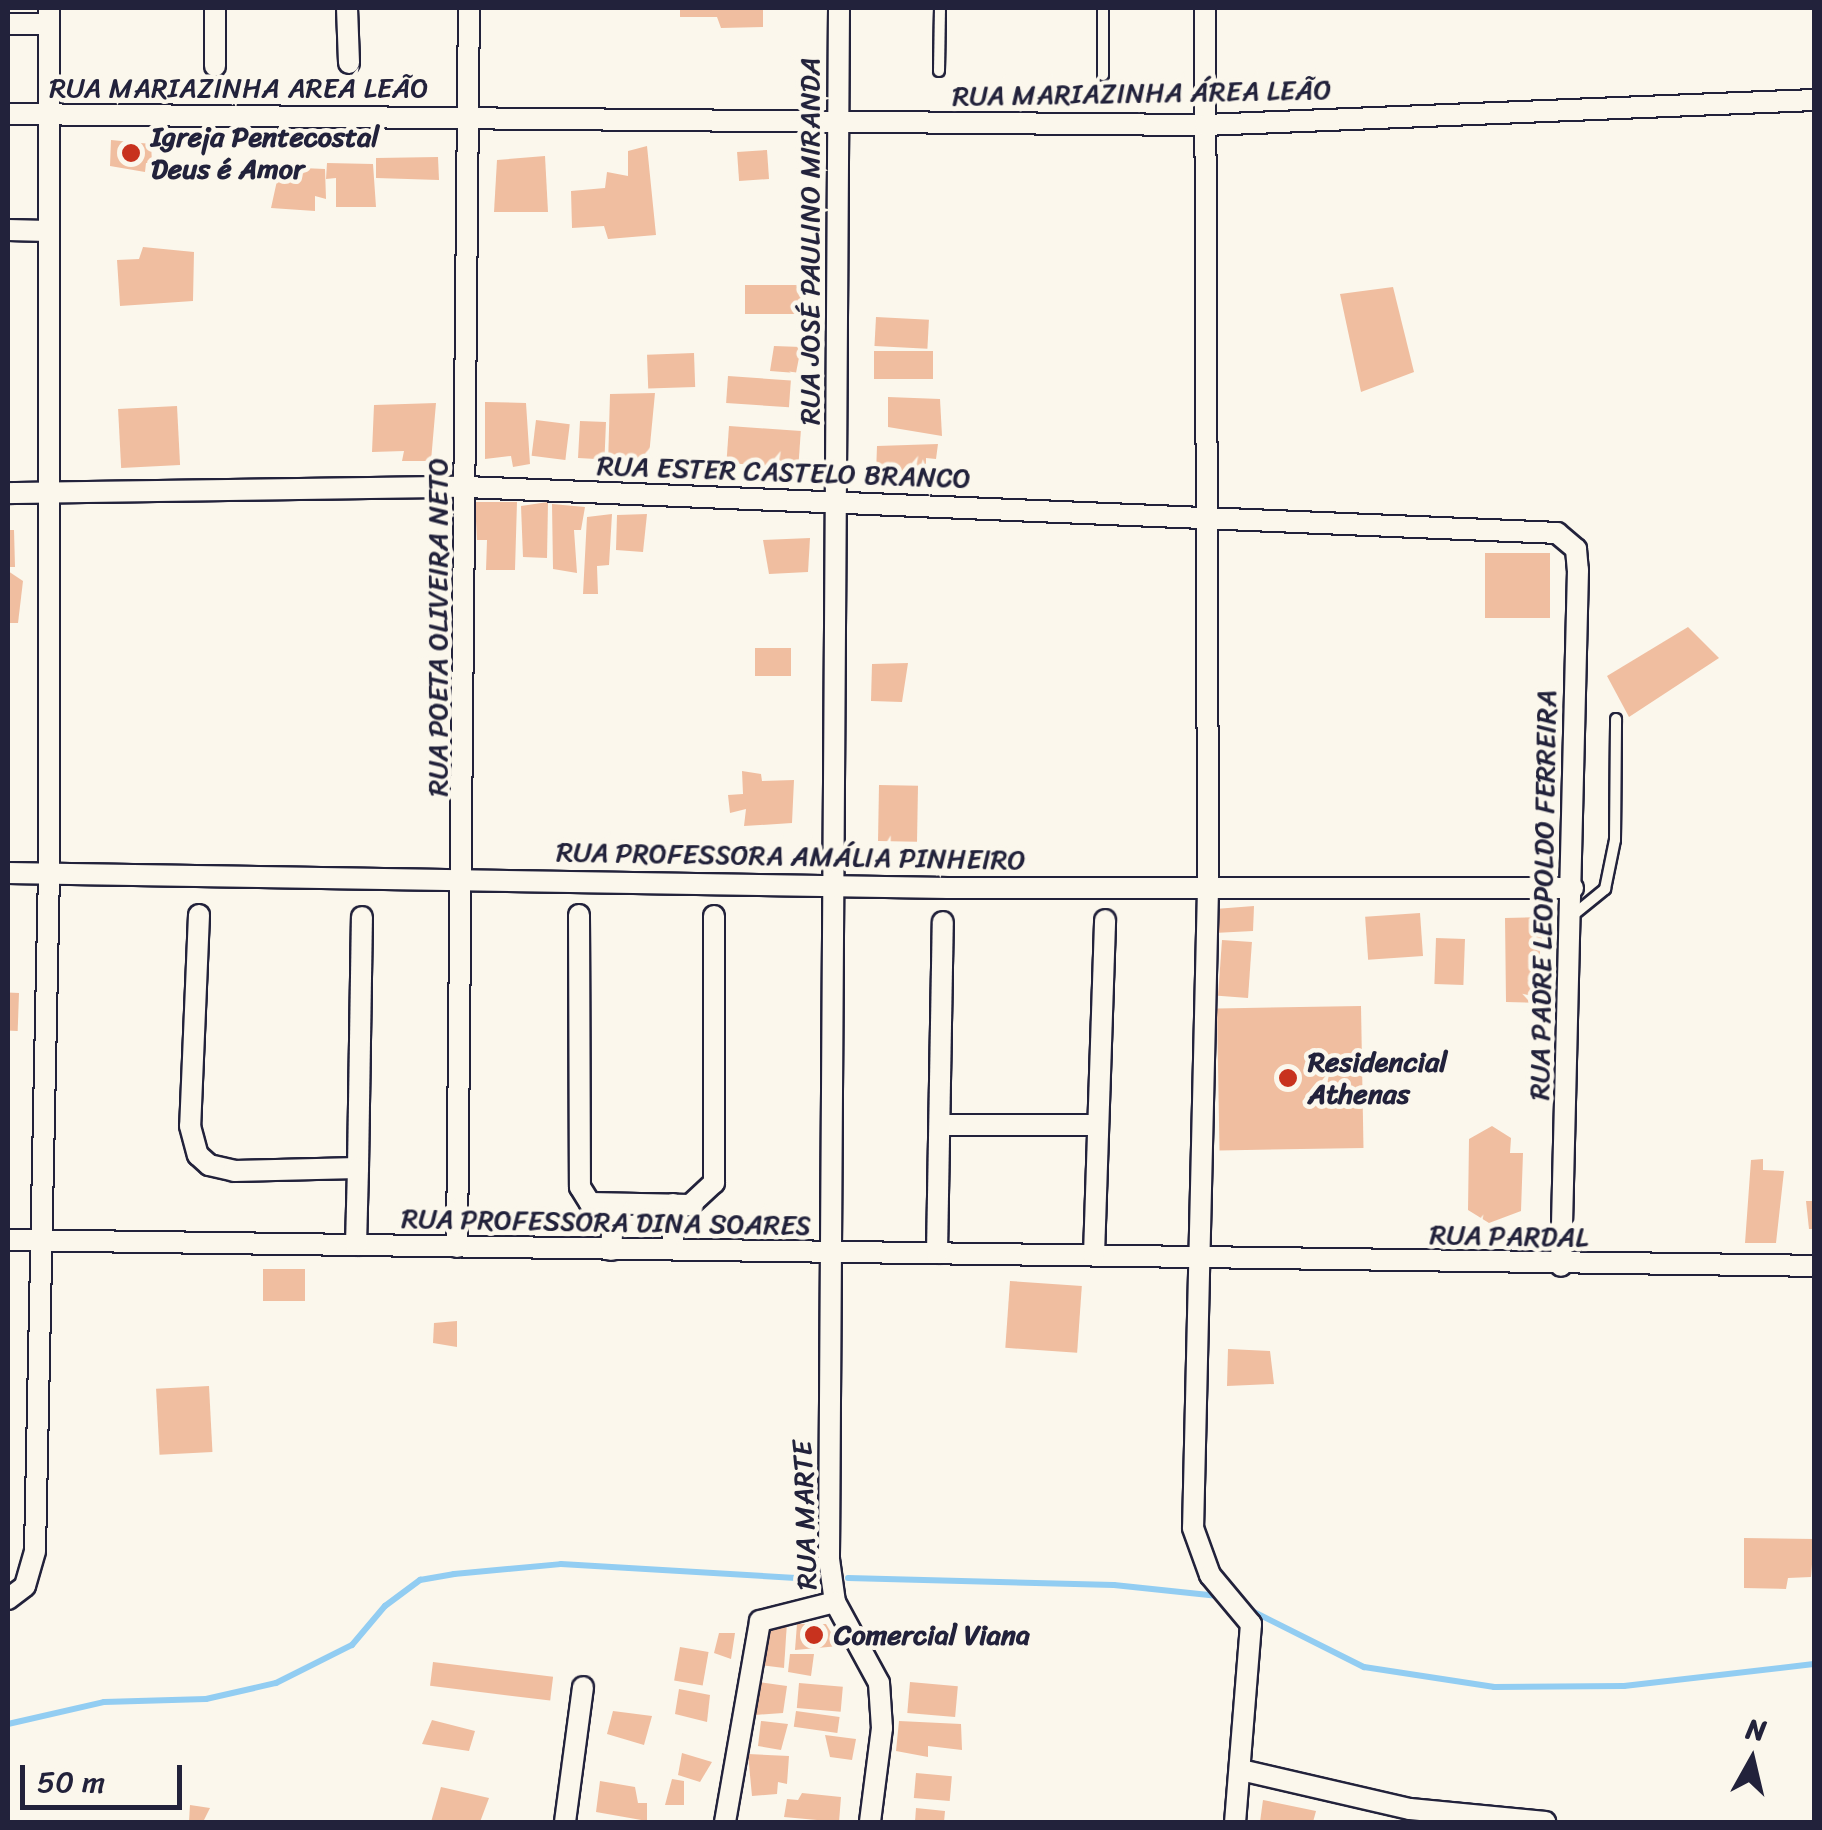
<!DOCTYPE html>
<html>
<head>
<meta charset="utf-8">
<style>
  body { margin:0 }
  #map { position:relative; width:1822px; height:1830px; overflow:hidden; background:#fbf7ec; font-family:Sriracha,sans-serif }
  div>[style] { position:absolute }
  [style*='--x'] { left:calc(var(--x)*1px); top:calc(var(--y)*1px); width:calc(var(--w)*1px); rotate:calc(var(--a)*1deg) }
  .stream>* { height:6px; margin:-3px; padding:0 3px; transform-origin:3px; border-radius:3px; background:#92cdf2 }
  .building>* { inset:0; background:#f0bea0; transform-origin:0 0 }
  .roads { filter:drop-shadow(2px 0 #22223b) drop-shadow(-2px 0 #22223b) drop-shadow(0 2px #22223b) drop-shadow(0 -2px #22223b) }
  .service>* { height:10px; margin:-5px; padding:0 5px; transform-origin:5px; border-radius:5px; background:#fbf7ec }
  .minor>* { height:20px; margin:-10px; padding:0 10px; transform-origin:10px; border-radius:10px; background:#fbf7ec }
  .dots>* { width:28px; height:28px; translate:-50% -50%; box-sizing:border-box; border:5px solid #fbf7ec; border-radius:50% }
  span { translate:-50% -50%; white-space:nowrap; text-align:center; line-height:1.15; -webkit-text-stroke:9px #fbf7ec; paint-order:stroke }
  .street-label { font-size:28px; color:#22223b }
  .poi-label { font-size:28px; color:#22223b; font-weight:700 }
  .left { translate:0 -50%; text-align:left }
  .frame { position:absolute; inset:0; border:10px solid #22223b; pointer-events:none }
  .north { position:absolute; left:1702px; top:1710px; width:100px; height:100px; -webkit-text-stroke:8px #fbf7ec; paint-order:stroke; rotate:8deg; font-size:28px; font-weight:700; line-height:40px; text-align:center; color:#22223b }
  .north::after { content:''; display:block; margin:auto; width:35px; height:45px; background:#22223b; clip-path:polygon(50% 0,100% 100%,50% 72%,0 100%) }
  .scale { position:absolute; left:20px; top:1765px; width:162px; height:45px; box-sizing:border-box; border:5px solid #22223b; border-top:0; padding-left:12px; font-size:30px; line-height:35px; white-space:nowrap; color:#22223b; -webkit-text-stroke:8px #fbf7ec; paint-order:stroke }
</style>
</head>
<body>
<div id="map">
  <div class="stream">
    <div style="--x:848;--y:1578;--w:266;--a:1.5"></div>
    <div style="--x:1114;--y:1585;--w:105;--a:6"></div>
    <div style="--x:1248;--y:1609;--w:130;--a:26.6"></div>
    <div style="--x:1364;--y:1667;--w:132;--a:8.7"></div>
    <div style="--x:1494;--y:1687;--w:130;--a:-0.4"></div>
    <div style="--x:1624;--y:1686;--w:191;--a:-6.6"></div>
    <div style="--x:8;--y:1724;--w:98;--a:-12.9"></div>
    <div style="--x:104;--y:1702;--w:102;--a:-1.7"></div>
    <div style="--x:206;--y:1699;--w:72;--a:-12.9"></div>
    <div style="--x:276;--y:1683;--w:85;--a:-26.6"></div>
    <div style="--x:352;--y:1645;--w:51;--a:-49.8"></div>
    <div style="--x:385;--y:1606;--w:44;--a:-36.6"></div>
    <div style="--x:420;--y:1580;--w:35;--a:-10"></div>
    <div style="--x:454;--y:1574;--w:107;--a:-5.3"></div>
    <div style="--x:561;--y:1564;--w:252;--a:3.4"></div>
  </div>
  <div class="building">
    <div style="clip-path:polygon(680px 8px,763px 8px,763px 27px,721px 28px,717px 17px,680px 17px)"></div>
    <div style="clip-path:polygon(111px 140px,151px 144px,152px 163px,146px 163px,145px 172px,110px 166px)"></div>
    <div style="clip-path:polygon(647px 146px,656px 235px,608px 239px,604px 226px,572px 228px,571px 191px,605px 188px,607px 172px,628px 176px,628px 151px)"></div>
    <div style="left:767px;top:150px;width:29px;height:30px;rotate:86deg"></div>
    <div style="clip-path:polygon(545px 156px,548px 212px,494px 212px,497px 160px)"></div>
    <div style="clip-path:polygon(438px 157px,439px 180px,376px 178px,376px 158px)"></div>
    <div style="clip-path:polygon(327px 163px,373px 164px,376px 207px,336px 207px,336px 178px,326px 179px)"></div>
    <div style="clip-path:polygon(280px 167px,325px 169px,326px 199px,315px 196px,315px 211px,271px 208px)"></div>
    <div style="clip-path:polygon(143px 247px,194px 252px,193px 301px,120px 306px,117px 260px,139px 259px)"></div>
    <div style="left:804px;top:285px;width:29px;height:59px;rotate:90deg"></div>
    <div style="clip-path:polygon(1393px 287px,1414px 372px,1361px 392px,1340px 294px)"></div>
    <div style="left:876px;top:317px;width:53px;height:29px;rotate:3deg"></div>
    <div style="clip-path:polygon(774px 346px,801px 347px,796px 373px,770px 371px)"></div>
    <div style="left:874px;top:351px;width:59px;height:28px"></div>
    <div style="left:694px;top:353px;width:34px;height:47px;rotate:88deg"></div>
    <div style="left:728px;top:376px;width:63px;height:27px;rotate:4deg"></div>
    <div style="clip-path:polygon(655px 393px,648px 466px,608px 466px,610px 394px)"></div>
    <div style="clip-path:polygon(888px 397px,940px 399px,942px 436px,888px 427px)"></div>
    <div style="clip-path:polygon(485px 402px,526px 403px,530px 464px,513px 467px,511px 456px,485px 459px)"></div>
    <div style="clip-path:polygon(436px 403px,431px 461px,402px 461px,404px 451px,372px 452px,374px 405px)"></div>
    <div style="left:177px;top:406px;width:59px;height:59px;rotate:87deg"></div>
    <div style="left:536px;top:420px;width:34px;height:36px;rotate:7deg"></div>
    <div style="clip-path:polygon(580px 421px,606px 422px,604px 470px,596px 459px,578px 458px)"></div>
    <div style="left:729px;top:426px;width:72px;height:37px;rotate:4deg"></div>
    <div style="clip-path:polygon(938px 444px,936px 459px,926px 458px,926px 475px,876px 474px,877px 446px)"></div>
    <div style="clip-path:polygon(475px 502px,517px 502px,515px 570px,486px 570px,487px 540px,477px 540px)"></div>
    <div style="clip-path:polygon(548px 502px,547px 558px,523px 557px,521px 506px)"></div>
    <div style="clip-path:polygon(552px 504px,585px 507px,581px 530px,574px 530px,577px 573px,553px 569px)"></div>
    <div style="clip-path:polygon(612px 514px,609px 565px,597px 566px,598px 594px,583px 594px,587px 517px)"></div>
    <div style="clip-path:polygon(647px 514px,643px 552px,616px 550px,617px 515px)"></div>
    <div style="clip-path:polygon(8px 530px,14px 530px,15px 567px,8px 567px)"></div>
    <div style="clip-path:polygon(810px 538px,808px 572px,769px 574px,763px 540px)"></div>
    <div style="left:1550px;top:553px;width:65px;height:65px;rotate:90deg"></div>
    <div style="clip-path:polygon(8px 571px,23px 581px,18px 623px,8px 623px)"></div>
    <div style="clip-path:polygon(1688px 627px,1719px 658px,1629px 717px,1607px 676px)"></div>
    <div style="left:791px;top:648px;width:28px;height:36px;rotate:90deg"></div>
    <div style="clip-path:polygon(908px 663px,902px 702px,871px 701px,872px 664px)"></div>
    <div style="clip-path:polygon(742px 771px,761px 774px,762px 781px,794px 780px,792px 823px,744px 826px,746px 809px,730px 813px,728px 795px,743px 794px)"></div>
    <div style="left:879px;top:785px;width:39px;height:56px;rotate:1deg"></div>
    <div style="clip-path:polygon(1254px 906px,1253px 931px,1214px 933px,1215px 909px)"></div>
    <div style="left:1420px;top:913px;width:43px;height:55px;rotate:86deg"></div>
    <div style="clip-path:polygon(1545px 917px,1536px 980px,1547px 981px,1545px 1003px,1506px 1002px,1505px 918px)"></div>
    <div style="left:1436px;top:938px;width:29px;height:46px;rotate:2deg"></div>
    <div style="left:1222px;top:940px;width:30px;height:56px;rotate:4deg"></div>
    <div style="left:19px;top:993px;width:38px;height:11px;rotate:92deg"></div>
    <div style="left:1361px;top:1006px;width:142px;height:144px;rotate:89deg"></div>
    <div style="clip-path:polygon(1492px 1126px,1511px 1138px,1510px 1153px,1523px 1153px,1521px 1211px,1489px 1223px,1468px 1210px,1469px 1139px)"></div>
    <div style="clip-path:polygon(1763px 1159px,1763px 1170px,1784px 1171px,1776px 1243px,1745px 1243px,1751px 1160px)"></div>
    <div style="clip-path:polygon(1806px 1201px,1814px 1201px,1814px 1229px,1809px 1229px)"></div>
    <div style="left:263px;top:1269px;width:42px;height:32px"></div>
    <div style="left:1010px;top:1281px;width:72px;height:67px;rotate:4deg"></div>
    <div style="clip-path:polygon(457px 1321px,457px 1347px,433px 1343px,434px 1323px)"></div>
    <div style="clip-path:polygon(1228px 1349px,1270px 1351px,1274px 1384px,1227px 1386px)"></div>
    <div style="left:209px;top:1386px;width:66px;height:53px;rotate:87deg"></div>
    <div style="clip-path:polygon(1744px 1538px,1814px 1539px,1811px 1577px,1788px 1578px,1786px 1589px,1744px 1588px)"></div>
    <div style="clip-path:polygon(787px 1622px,784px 1668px,760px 1665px,764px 1624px)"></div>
    <div style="clip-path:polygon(797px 1624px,826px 1624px,839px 1646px,795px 1650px)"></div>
    <div style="clip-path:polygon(719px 1633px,735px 1633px,731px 1659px,714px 1653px)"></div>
    <div style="left:680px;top:1647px;width:29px;height:34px;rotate:10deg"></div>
    <div style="clip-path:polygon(790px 1654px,814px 1654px,811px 1676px,788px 1672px)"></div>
    <div style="left:433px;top:1662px;width:121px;height:24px;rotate:7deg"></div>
    <div style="clip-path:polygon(759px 1682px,787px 1686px,783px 1713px,755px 1715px)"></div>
    <div style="left:910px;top:1682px;width:48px;height:31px;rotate:5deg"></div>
    <div style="left:799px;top:1683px;width:44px;height:25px;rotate:5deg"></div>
    <div style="clip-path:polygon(679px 1689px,710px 1695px,707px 1722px,675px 1714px)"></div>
    <div style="clip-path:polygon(613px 1711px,652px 1716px,644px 1745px,607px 1734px)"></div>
    <div style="left:796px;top:1711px;width:44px;height:16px;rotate:8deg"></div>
    <div style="clip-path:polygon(432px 1720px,475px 1731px,469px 1751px,422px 1744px)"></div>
    <div style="clip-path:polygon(761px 1721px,788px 1724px,781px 1750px,758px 1746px)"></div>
    <div style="clip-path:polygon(899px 1721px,961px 1724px,962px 1750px,928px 1746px,928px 1757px,896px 1751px)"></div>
    <div style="clip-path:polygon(825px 1735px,856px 1739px,852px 1760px,830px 1757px)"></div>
    <div style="clip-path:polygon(682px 1753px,712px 1762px,700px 1782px,678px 1775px)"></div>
    <div style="clip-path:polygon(748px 1754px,789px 1756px,787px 1784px,778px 1782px,777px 1794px,752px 1796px)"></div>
    <div style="left:916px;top:1773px;width:36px;height:25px;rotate:5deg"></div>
    <div style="clip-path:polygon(672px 1779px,684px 1781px,684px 1805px,665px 1805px)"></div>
    <div style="clip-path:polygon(600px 1781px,635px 1787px,638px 1803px,647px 1803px,647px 1821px,596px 1812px)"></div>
    <div style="clip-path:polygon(441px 1787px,489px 1798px,480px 1822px,431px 1822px)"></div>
    <div style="clip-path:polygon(802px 1793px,841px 1797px,839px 1822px,784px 1817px,787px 1799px,798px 1800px)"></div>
    <div style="clip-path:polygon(1263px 1800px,1316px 1811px,1313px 1822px,1260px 1822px)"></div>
    <div style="clip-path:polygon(190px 1805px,210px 1808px,203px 1822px,189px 1822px)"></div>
    <div style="clip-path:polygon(916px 1808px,945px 1811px,944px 1822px,915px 1822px)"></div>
  </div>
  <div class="roads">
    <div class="service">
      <div style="--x:1103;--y:8;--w:67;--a:90"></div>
      <div style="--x:939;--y:71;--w:63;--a:-89.1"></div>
      <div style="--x:1572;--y:916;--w:43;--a:-39.3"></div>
      <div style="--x:1605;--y:889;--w:50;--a:-78.5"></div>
      <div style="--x:1615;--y:840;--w:121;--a:-89.5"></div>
    </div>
    <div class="minor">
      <div style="--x:215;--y:8;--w:58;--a:90"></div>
      <div style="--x:347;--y:8;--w:55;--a:87.9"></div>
      <div style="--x:839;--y:8;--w:1551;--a:90.37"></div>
      <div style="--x:829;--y:1559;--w:43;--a:82.1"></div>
      <div style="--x:835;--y:1602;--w:92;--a:61.5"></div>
      <div style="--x:879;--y:1683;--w:45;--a:86.2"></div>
      <div style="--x:882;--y:1728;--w:95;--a:97.3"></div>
      <div style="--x:1205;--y:8;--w:881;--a:89.8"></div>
      <div style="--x:1208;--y:889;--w:639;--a:91.34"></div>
      <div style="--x:1193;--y:1528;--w:50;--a:70.1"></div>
      <div style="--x:1210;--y:1575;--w:64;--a:50.1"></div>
      <div style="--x:1251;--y:1624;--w:199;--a:94.6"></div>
      <div style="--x:8;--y:24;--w:41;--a:0"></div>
      <div style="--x:8;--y:114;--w:1197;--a:0.53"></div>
      <div style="--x:1205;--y:125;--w:610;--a:-2.35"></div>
      <div style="--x:8;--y:230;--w:40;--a:1.4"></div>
      <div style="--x:8;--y:493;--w:458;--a:-0.8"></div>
      <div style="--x:466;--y:487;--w:1092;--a:2.41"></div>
      <div style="--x:1557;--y:533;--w:25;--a:40"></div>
      <div style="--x:1576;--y:549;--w:21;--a:85"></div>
      <div style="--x:1578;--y:570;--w:696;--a:91.4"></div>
      <div style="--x:8;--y:873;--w:940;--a:0.91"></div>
      <div style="--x:948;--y:888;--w:625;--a:0"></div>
      <div style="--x:199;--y:915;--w:211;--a:92.4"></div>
      <div style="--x:190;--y:1126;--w:30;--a:75"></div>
      <div style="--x:198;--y:1155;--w:15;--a:42"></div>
      <div style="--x:209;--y:1165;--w:26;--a:13"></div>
      <div style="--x:234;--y:1171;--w:124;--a:-1.4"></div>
      <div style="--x:358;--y:1168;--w:251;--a:-89.1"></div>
      <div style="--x:579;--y:915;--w:272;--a:89.8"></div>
      <div style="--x:580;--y:1187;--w:19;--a:58"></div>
      <div style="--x:590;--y:1203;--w:100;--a:1.1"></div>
      <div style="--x:690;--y:1205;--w:33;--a:-43"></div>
      <div style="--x:714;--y:1183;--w:267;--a:-90"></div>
      <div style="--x:940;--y:1125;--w:157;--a:0"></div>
      <div style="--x:673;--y:1204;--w:45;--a:90"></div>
      <div style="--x:8;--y:1240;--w:1806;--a:0.82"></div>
      <div style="--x:356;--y:1245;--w:77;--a:-88.5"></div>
      <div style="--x:457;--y:1247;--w:1239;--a:-89.45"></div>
      <div style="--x:611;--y:1250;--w:46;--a:-86.3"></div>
      <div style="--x:937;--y:1253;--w:331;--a:-89"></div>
      <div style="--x:1094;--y:1255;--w:335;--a:-88.1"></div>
      <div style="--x:8;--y:1599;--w:21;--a:-37"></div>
      <div style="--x:25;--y:1586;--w:36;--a:-74"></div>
      <div style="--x:35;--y:1551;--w:677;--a:-88.82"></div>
      <div style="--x:49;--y:874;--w:866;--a:-90"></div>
      <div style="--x:1241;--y:1770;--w:173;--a:13"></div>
      <div style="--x:1410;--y:1809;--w:136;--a:5.5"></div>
      <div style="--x:565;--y:1822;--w:136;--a:-82.4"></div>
      <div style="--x:725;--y:1822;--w:204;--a:-80.1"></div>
      <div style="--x:760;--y:1621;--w:77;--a:-14.2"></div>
    </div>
  </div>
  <div class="dots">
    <div style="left:131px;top:153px;background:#c8321e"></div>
    <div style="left:1288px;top:1078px;background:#c8321e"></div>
    <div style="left:814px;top:1635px;background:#c8321e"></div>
  </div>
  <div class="street-label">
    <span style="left:239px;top:88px">RUA MARIAZINHA AREA LEÃO</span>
    <span style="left:1142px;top:93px;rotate:-1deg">RUA MARIAZINHA ÁREA LEÃO</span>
    <span style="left:810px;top:241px;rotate:-90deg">RUA JOSÉ PAULINO MIRANDA</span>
    <span style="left:784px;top:472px;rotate:2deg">RUA ESTER CASTELO BRANCO</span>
    <span style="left:438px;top:627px;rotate:-90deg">RUA POETA OLIVEIRA NETO</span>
    <span style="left:791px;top:856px;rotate:1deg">RUA PROFESSORA AMÁLIA PINHEIRO</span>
    <span style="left:1543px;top:895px;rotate:-89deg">RUA PADRE LEOPOLDO FERREIRA</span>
    <span style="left:606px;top:1222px;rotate:1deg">RUA PROFESSORA DINA SOARES</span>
    <span style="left:1509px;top:1236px;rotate:1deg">RUA PARDAL</span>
    <span style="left:805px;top:1515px;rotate:-92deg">RUA MARTE</span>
  </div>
  <div class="poi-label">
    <span class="left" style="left:151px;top:153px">Igreja Pentecostal<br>Deus é Amor</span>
    <span class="left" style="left:1308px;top:1078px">Residencial<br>Athenas</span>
    <span class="left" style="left:834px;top:1635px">Comercial Viana</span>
  </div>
  <div class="frame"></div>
  <div class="north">N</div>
  <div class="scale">50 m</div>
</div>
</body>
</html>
